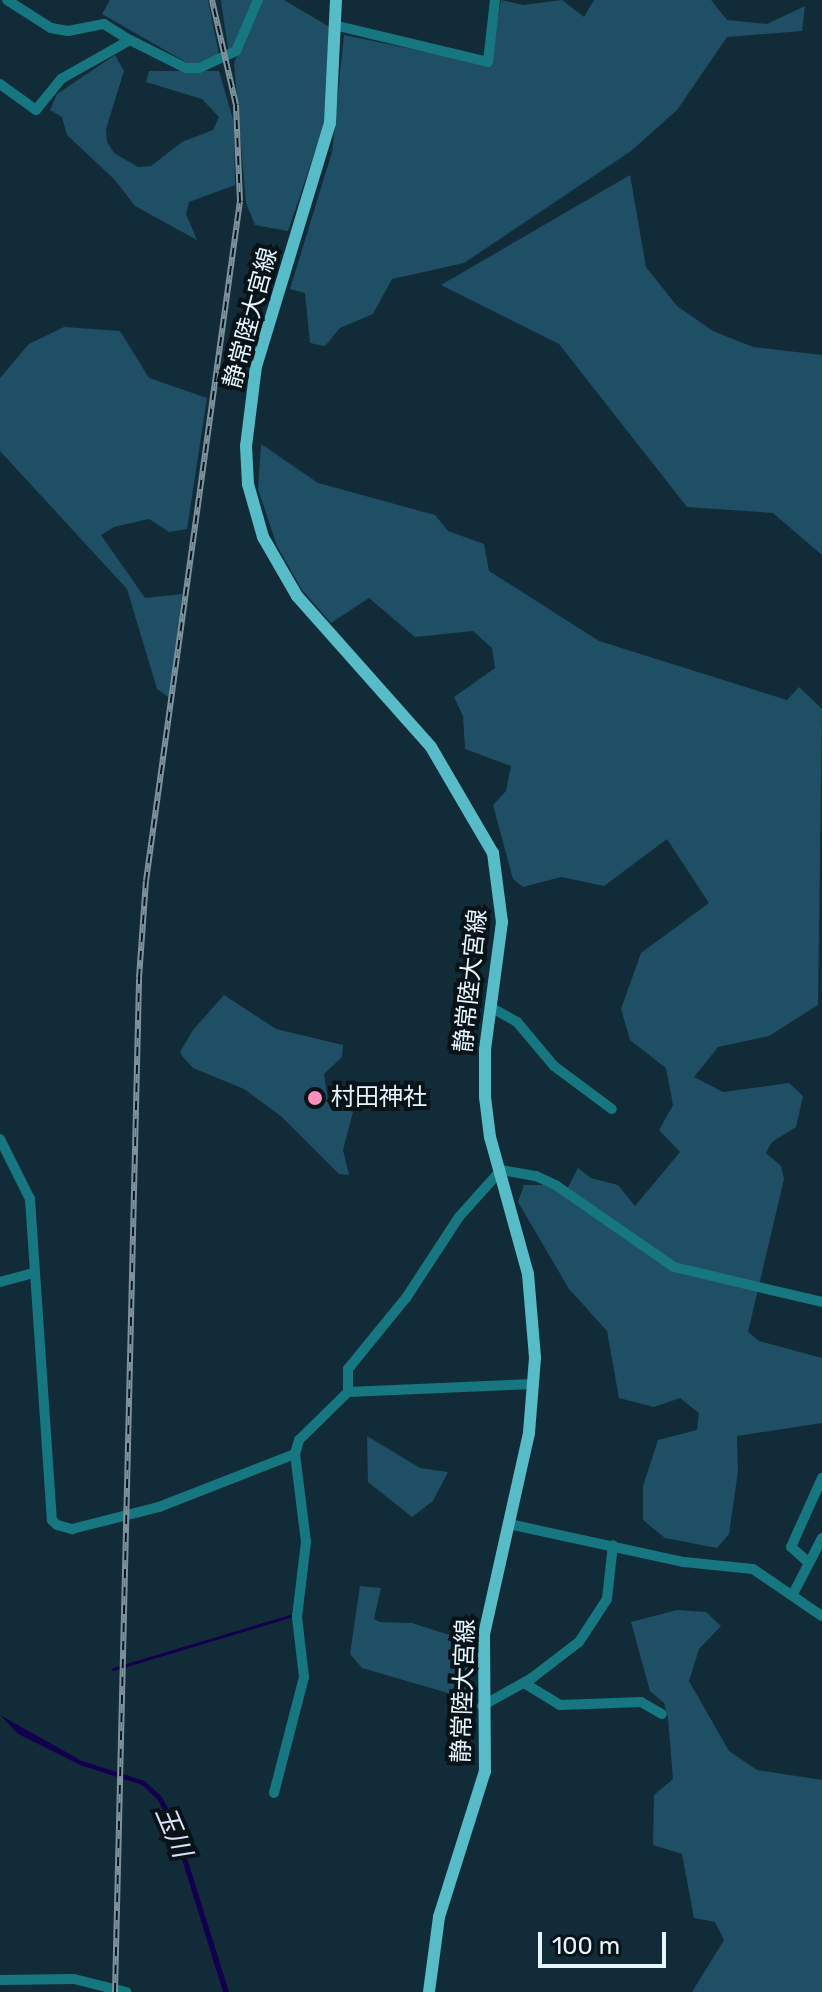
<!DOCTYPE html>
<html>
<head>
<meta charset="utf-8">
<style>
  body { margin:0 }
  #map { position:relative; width:822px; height:1992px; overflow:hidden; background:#112c38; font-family:Rubik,"Noto Sans JP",sans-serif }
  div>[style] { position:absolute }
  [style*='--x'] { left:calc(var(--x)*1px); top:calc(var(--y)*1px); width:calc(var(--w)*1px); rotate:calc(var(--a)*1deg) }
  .green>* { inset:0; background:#1e4f65 }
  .water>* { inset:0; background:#13004d }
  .stream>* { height:3px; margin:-1.5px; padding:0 1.5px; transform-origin:1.5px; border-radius:1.5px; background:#13004d }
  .minor>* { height:10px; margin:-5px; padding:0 5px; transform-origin:5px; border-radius:5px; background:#167781 }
  .major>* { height:12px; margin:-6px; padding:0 6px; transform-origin:6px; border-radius:6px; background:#57bcc7 }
  .rail>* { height:6px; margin-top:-3px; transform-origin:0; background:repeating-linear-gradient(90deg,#081318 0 9px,#7d929c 0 18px); box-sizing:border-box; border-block:2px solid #7d929c }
  .dots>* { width:22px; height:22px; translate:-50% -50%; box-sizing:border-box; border:4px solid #081318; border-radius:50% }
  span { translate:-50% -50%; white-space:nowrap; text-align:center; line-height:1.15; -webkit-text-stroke:8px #081318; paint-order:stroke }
  .street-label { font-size:24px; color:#e6f5fe }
  .poi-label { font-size:24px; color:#e6f5fe }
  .left { translate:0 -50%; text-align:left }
  .water-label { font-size:26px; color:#dde0f7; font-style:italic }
  .scale { position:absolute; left:538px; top:1932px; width:128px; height:36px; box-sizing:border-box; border:4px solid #e6f5fe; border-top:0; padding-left:10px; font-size:24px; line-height:28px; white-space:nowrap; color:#e6f5fe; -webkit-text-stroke:6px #081318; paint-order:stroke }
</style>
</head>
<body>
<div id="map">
  <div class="green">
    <div style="clip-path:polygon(110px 0,208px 0,219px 55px,191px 65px,102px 14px)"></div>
    <div style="clip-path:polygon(221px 0,256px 0,229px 54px,222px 8px)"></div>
    <div style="clip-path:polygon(262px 0,284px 0,333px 29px,324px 125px,288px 231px,255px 225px,246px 203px,234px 63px)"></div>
    <div style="clip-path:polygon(501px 0,523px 5px,562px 0,584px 17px,594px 0,711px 0,727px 20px,767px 24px,805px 6px,802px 31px,727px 37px,677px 110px,631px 151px,464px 263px,392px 279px,373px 314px,340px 328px,325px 346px,310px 343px,305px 293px,290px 289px,332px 152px,344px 35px,489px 65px)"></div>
    <div style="clip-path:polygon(115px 55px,124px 71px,106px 129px,107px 142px,114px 153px,138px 167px,151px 166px,182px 142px,213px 130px,219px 117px,202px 99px,146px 82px,149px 71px,219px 71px,234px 123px,235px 185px,189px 202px,186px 214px,197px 240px,135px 206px,115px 180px,67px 135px,62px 117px,50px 110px,57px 94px)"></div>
    <div style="clip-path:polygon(630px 175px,646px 267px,677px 306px,713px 331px,753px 347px,822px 355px,822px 555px,773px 513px,687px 507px,559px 344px,441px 285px)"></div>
    <div style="clip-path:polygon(64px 327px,120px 331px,149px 378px,207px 398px,187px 529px,169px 532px,149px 519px,114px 527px,101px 535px,145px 598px,182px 594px,170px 698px,157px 689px,127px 589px,0 451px,0 378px,29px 344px)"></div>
    <div style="clip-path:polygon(261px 444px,318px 483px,435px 515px,448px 531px,484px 544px,489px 571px,599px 641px,787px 700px,799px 687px,822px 709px,818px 1005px,769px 1036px,718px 1047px,694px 1077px,723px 1092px,789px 1083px,803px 1096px,796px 1127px,772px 1142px,766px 1153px,781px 1166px,784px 1179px,748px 1332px,759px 1341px,822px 1358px,822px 1423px,737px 1436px,738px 1471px,729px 1534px,717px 1548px,665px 1538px,643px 1520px,643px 1486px,658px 1440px,697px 1430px,699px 1413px,680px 1398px,654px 1407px,619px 1398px,607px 1331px,569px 1289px,518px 1202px,524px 1185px,545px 1185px,564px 1195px,578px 1168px,591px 1178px,618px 1185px,635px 1206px,680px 1152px,659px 1130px,673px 1105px,666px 1068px,630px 1040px,621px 1009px,641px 953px,709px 903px,667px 839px,604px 886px,561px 877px,523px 887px,513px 879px,493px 805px,506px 791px,511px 766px,465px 749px,463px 716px,454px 697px,495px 668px,492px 648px,473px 631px,415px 637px,369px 598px,331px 623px,302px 590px,277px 546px,258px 489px)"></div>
    <div style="clip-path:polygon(224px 995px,276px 1029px,343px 1045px,342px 1057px,324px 1074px,328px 1101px,353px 1112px,343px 1150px,349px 1175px,339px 1174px,282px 1117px,244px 1089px,193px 1068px,183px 1057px,180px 1052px,193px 1030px)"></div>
    <div style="clip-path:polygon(367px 1436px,420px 1468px,448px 1472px,433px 1501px,412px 1517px,368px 1482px)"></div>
    <div style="clip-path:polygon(360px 1586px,381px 1588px,374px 1619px,380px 1622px,412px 1623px,474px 1643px,472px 1688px,465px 1698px,362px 1668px,350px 1654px)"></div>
    <div style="clip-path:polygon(677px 1610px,706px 1612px,721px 1626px,699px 1649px,689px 1681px,729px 1751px,757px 1770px,822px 1780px,822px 1992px,692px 1992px,724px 1940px,715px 1922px,694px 1918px,682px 1854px,653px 1845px,654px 1795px,673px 1779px,668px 1718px,664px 1703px,650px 1691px,631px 1622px)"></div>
  </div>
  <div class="water">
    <div style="clip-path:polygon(0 1715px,82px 1761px,145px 1781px,162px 1797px,177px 1826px,229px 1992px,223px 1992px,172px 1827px,158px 1800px,142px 1785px,80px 1765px,18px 1734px)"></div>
  </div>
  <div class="stream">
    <div style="--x:113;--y:1669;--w:185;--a:-16.7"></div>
  </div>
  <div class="minor">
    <div style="--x:7;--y:0;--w:52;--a:32.5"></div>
    <div style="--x:51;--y:28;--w:17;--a:10"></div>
    <div style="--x:68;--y:31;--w:37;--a:-11"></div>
    <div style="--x:104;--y:24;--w:31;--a:32"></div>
    <div style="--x:338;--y:26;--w:154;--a:13.5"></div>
    <div style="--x:488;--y:62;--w:62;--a:-83.6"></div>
    <div style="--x:0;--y:84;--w:44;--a:35.8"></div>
    <div style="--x:36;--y:110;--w:40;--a:-51"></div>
    <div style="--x:61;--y:79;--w:79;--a:-29.5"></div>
    <div style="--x:130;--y:40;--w:63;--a:26.6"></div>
    <div style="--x:186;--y:68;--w:13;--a:0"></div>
    <div style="--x:199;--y:68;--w:41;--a:-24.7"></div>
    <div style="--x:236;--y:51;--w:56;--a:-66.7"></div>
    <div style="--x:492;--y:1008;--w:29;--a:29"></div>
    <div style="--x:517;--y:1022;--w:57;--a:49.9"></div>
    <div style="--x:554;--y:1066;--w:72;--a:36.6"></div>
    <div style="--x:0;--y:1139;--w:67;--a:63.4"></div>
    <div style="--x:30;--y:1199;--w:322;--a:86.1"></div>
    <div style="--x:52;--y:1520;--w:7;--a:45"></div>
    <div style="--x:57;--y:1525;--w:16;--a:15"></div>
    <div style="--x:72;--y:1529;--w:90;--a:-14.2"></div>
    <div style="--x:159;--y:1507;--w:146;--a:-21.3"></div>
    <div style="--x:0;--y:1282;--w:34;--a:-15"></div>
    <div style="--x:348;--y:1392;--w:23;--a:-90"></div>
    <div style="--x:348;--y:1369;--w:92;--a:-50.8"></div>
    <div style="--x:406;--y:1298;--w:97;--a:-56.8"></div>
    <div style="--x:459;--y:1217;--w:63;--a:-48.2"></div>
    <div style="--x:501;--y:1170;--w:36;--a:10"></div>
    <div style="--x:536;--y:1176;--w:23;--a:25"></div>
    <div style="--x:557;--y:1186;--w:142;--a:34.7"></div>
    <div style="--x:674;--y:1267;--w:152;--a:13.3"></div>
    <div style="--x:509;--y:1524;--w:179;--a:12.3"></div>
    <div style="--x:684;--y:1562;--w:69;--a:5.8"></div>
    <div style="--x:753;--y:1569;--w:83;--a:34.3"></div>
    <div style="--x:809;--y:1563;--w:24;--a:-138"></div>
    <div style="--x:791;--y:1547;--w:76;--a:-65.8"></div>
    <div style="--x:793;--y:1594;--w:63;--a:-62.6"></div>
    <div style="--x:524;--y:1683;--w:42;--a:31.4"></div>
    <div style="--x:560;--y:1705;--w:81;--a:-2.1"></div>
    <div style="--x:641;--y:1702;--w:24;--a:30"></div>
    <div style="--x:482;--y:1706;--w:57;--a:-29.2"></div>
    <div style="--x:532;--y:1678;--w:59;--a:-37.5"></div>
    <div style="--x:579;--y:1642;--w:51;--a:-56.9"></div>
    <div style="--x:607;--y:1599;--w:54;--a:-83.7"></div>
    <div style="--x:274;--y:1793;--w:120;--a:-75.5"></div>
    <div style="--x:304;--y:1677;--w:60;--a:-96.7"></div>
    <div style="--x:297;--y:1617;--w:76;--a:-83.2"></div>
    <div style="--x:306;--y:1542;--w:89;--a:-97.1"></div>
    <div style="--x:295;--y:1454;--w:15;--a:-74"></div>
    <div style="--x:299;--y:1440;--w:69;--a:-44.4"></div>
    <div style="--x:348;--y:1392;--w:185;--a:-2.5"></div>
    <div style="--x:0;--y:1980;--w:74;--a:-0.8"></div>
    <div style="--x:74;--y:1979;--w:54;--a:14"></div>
  </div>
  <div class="major">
    <div style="--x:336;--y:0;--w:123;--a:92.8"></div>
    <div style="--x:330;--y:123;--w:254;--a:106.9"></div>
    <div style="--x:256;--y:366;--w:81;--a:97.1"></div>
    <div style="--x:246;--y:446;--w:38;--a:87"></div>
    <div style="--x:248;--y:484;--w:55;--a:74.2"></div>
    <div style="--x:263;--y:537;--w:68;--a:60"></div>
    <div style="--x:297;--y:596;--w:202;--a:48.4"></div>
    <div style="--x:431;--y:747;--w:123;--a:59.7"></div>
    <div style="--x:493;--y:853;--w:70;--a:82.6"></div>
    <div style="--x:502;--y:922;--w:129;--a:97.6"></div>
    <div style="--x:485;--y:1050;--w:47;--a:90"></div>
    <div style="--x:485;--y:1097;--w:40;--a:82.9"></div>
    <div style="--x:490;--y:1137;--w:142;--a:74.5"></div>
    <div style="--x:528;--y:1274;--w:84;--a:85.2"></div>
    <div style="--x:535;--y:1358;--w:75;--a:94.6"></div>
    <div style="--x:529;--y:1433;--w:206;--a:102.6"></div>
    <div style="--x:484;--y:1634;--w:137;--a:89.6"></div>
    <div style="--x:485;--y:1771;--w:153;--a:107.5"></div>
    <div style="--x:439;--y:1917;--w:76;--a:97.6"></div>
  </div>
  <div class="rail">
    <div style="--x:115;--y:1992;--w:1014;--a:-88.64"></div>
    <div style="--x:139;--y:978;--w:97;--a:-85.9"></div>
    <div style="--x:146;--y:881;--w:686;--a:-82.13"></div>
    <div style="--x:240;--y:201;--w:96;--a:-92.4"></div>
    <div style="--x:236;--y:105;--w:108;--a:-102.9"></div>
  </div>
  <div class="dots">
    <div style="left:315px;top:1098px;background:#fe8ebb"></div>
  </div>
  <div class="street-label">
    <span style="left:251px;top:318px;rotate:-75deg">静常陸大宮線</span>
    <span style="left:471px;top:981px;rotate:-84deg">静常陸大宮線</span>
    <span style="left:464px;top:1691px;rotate:-88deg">静常陸大宮線</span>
  </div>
  <div class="poi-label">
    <span class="left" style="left:331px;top:1098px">村田神社</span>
  </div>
  <div class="water-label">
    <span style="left:173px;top:1832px;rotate:67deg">玉川</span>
  </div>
  <div class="scale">100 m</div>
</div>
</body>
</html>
